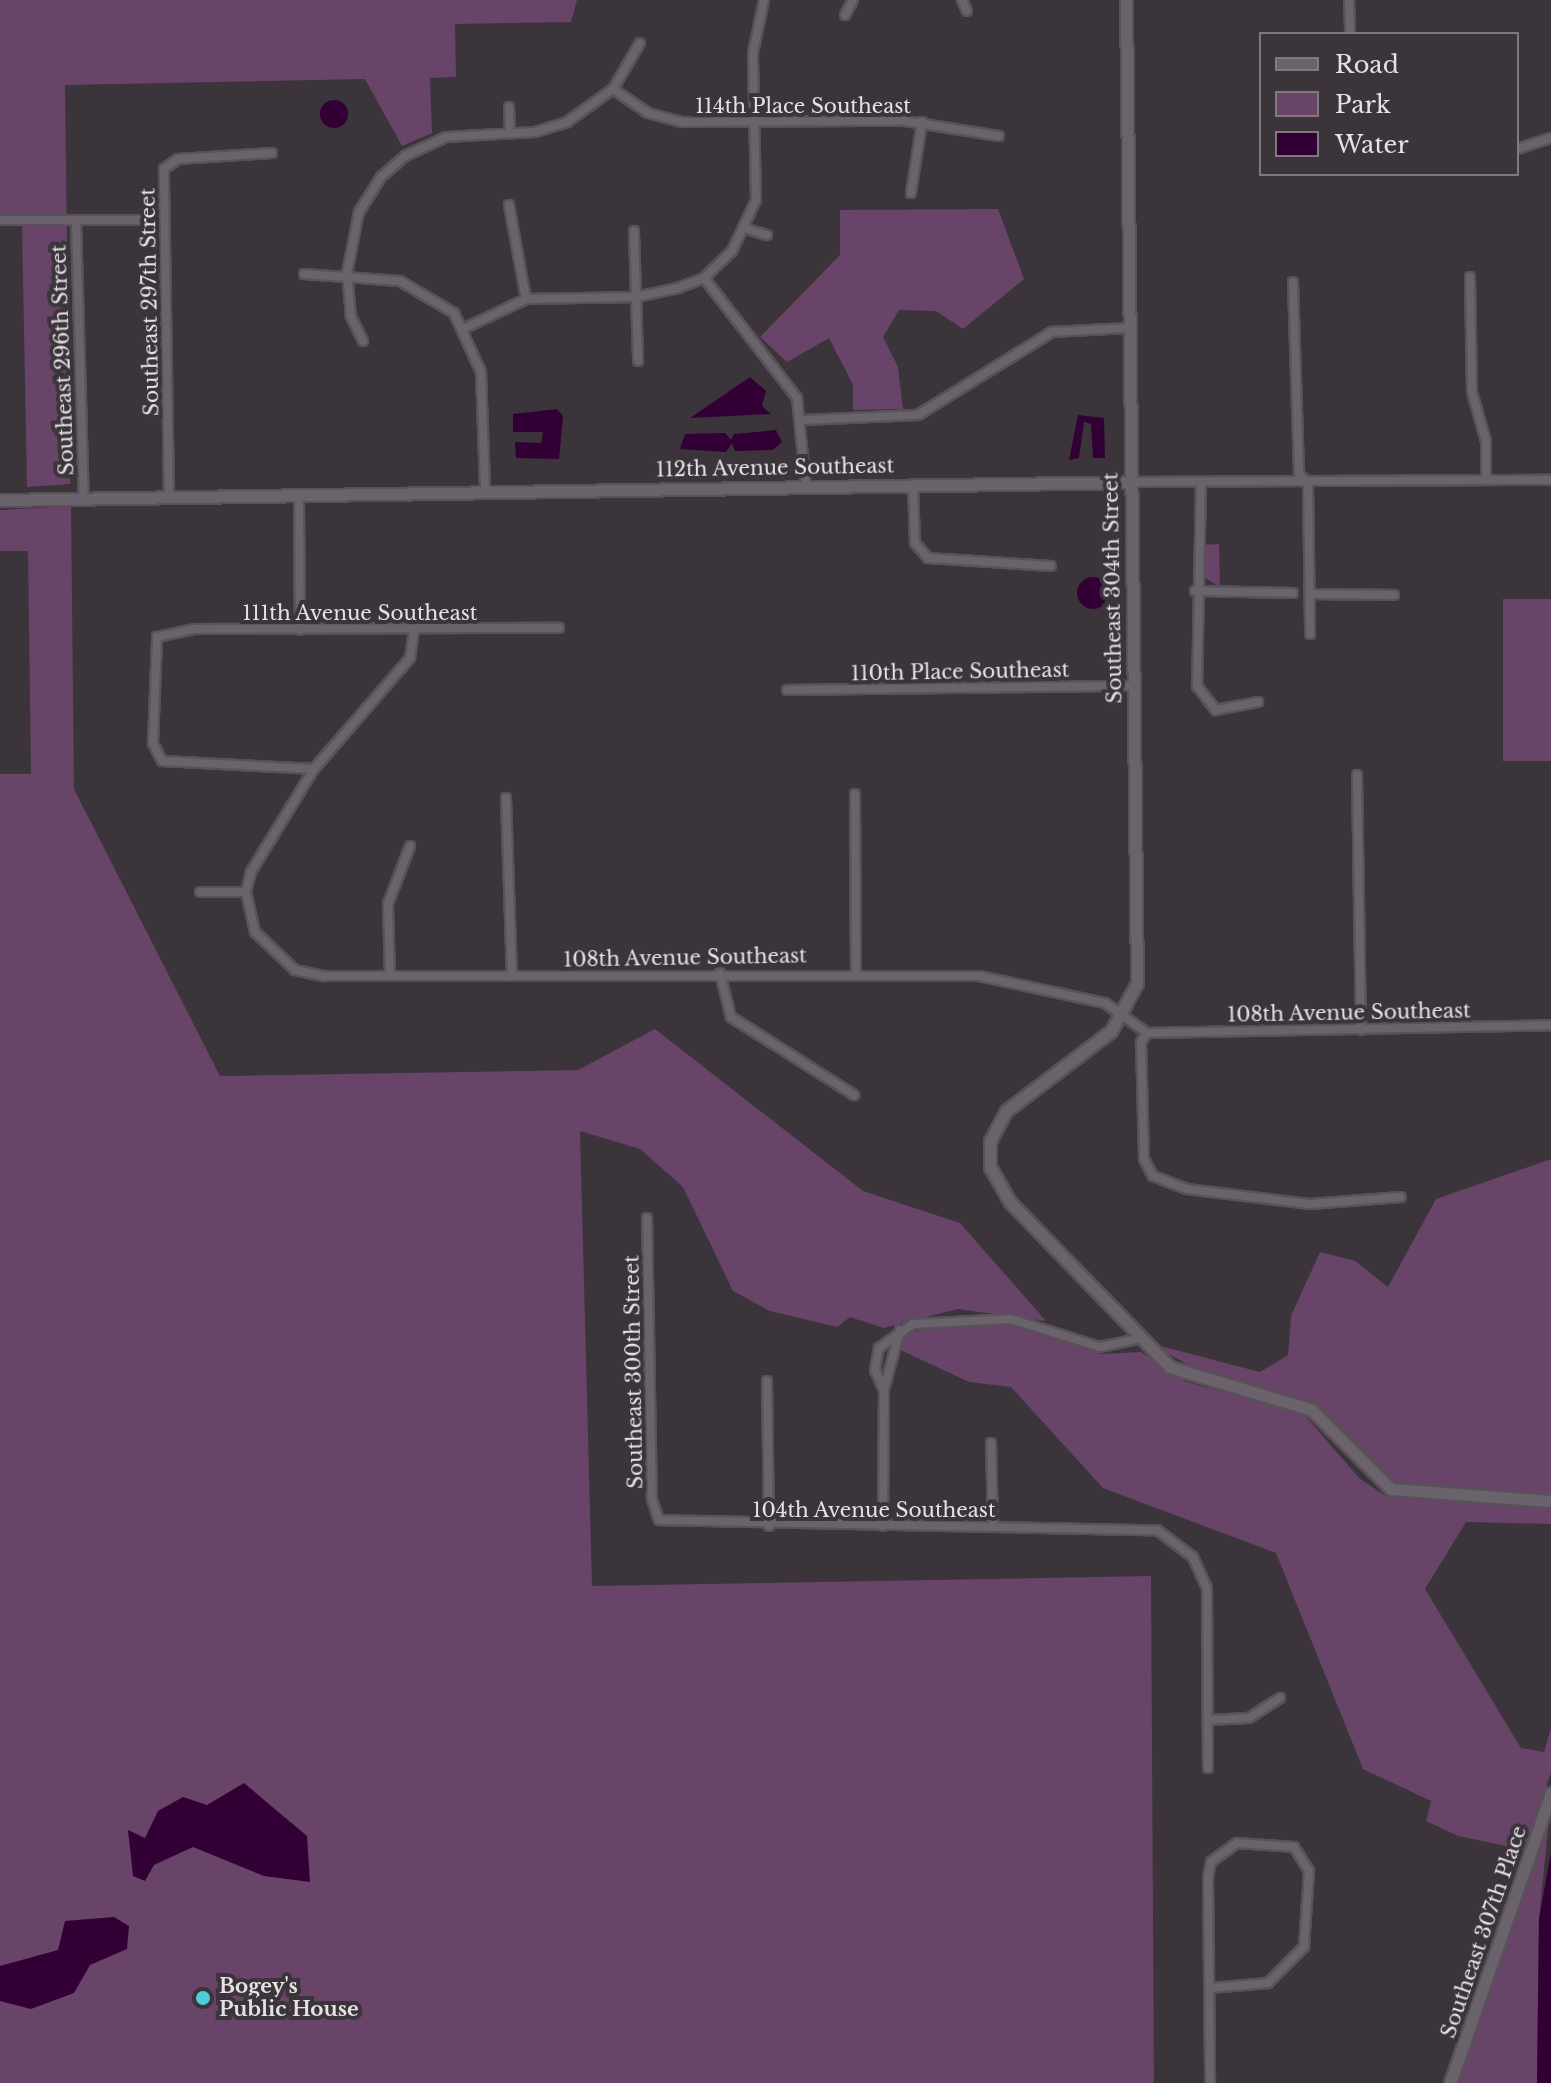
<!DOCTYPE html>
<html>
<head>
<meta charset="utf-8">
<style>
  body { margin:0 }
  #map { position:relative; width:1551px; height:2083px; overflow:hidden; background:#3b343b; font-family:"Libre Baskerville",serif }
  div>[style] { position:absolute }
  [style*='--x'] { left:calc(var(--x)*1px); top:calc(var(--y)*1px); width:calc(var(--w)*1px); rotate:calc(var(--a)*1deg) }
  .green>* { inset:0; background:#674468; transform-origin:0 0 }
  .water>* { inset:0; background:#320035 }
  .round { border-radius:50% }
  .roads { filter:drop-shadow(2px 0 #595259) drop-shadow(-2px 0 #595259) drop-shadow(0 2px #595259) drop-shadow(0 -2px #595259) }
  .street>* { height:8px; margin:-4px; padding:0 4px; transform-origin:4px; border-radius:4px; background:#6b636b }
  .secondary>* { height:11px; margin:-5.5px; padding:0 5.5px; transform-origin:5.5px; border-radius:5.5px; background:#6b636b }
  .dots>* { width:22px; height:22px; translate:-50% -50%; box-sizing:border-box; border:4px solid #3b343b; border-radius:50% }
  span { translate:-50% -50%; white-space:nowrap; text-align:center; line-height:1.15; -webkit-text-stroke:8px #3b343b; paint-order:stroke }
  .street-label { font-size:20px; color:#e5e1e5 }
  .poi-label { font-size:20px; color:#e5e1e5; font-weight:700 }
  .left { translate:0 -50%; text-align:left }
  .legend { position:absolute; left:1259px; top:32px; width:260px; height:144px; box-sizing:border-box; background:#3b343b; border:2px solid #7f797f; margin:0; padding:10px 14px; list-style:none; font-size:24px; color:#e5e1e5 }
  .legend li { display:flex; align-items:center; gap:16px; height:40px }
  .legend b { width:40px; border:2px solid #7f797f }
</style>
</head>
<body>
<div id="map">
  <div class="green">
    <div style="clip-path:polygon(0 0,577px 0,571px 22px,455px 24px,456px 77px,430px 78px,432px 133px,402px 146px,365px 79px,65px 85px,70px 484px,27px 487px,22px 226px,0 225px)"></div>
    <div style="clip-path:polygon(998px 209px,1024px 279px,963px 329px,936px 311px,899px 310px,883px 337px,898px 367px,903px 409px,853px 410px,853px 385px,829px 338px,787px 362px,760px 337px,840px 255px,840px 210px)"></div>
    <div style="clip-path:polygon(71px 506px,74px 789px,220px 1076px,578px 1070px,655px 1029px,863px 1191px,960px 1223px,1046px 1321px,958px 1309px,883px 1328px,850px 1317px,837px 1327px,770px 1311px,733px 1291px,683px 1187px,640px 1149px,580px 1131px,592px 1586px,1151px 1576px,1154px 2083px,0 2083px,0 774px,31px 774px,28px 551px,0 551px,0 510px)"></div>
    <div style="clip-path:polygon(1219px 544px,1220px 587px,1202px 576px,1201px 545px)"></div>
    <div style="left:1503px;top:599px;width:48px;height:162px"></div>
    <div style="clip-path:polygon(1551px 1159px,1551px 1494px,1406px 1489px,1363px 1458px,1315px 1405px,1212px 1378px,1149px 1343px,1260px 1372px,1288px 1355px,1291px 1316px,1320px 1252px,1355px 1261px,1388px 1287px,1436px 1199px)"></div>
    <div style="clip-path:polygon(1009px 1325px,1102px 1354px,1141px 1352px,1187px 1382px,1303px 1413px,1359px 1478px,1387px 1497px,1551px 1507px,1551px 1524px,1466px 1522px,1425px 1589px,1521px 1748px,1544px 1752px,1551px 1728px,1551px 1772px,1526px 1850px,1458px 1836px,1426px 1821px,1431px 1801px,1363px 1769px,1276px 1553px,1103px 1488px,1011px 1387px,969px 1382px,896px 1348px,907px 1333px,934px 1326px)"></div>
    <div style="clip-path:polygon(1551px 1799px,1539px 1919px,1537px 2083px,1454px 2083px)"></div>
  </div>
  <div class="water">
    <div class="round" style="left:320px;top:100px;width:28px;height:28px"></div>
    <div style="clip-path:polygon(750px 377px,766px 391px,762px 406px,771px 414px,690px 418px)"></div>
    <div style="clip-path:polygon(557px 409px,563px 416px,559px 459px,516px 458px,515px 442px,541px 443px,543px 432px,513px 432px,513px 414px)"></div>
    <div style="clip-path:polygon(1078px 415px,1104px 418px,1105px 458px,1093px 458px,1091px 424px,1084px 422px,1079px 458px,1069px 460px)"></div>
    <div style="clip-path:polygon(776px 430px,782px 442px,773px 450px,735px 451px,732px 443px,726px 452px,680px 449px,685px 434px,725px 433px,731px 440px,734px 434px)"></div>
    <div class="round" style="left:1077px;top:577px;width:32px;height:32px"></div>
    <div style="clip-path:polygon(244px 1783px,307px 1836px,310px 1882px,264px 1876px,193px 1847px,154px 1865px,145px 1881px,133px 1876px,128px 1830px,145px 1838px,158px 1811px,183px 1797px,207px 1805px)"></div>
    <div style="clip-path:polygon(1551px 1852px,1551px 2083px,1537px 2083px,1539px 1919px)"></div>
    <div style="clip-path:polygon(114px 1917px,129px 1926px,127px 1949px,90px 1965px,74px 1993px,31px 2009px,0 2001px,0 1966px,58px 1950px,65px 1921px)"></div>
  </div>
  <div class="roads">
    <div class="street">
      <div style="--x:962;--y:0;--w:12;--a:66"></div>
      <div style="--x:1349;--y:0;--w:34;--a:88"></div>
      <div style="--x:845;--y:15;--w:17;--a:-62"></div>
      <div style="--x:613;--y:89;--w:42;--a:34.4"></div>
      <div style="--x:648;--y:113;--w:35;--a:15"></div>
      <div style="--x:682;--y:122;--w:223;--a:-0.3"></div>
      <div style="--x:905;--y:121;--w:95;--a:9.1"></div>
      <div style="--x:509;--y:107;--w:26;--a:88"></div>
      <div style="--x:1517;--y:149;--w:36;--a:-18"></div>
      <div style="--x:911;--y:193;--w:72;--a:-81.2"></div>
      <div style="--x:509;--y:205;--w:96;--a:79.7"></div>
      <div style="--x:0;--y:220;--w:146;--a:0"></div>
      <div style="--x:76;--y:220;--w:279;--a:88.4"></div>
      <div style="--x:747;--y:229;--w:21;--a:17"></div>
      <div style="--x:634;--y:231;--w:130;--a:88.2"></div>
      <div style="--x:304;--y:274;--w:96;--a:4.2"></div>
      <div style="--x:400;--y:281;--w:63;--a:30.7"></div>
      <div style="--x:454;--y:313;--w:65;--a:65.4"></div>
      <div style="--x:481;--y:372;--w:117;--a:88"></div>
      <div style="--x:1470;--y:277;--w:115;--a:89"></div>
      <div style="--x:1472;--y:392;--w:51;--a:74.1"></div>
      <div style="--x:1486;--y:441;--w:39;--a:90"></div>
      <div style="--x:704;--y:278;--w:152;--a:52.2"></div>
      <div style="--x:797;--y:398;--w:88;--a:84.2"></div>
      <div style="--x:1293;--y:282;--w:192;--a:88.2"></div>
      <div style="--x:1299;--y:474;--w:13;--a:45"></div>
      <div style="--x:1308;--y:483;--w:151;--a:89.2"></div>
      <div style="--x:465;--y:328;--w:68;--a:-25.4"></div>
      <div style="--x:526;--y:299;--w:110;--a:-1"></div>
      <div style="--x:636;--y:297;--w:43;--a:-12.1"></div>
      <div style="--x:678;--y:288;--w:28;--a:-21"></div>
      <div style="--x:704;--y:278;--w:39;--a:-44"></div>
      <div style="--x:732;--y:251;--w:56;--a:-64.8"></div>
      <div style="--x:756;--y:200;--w:147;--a:-91.2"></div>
      <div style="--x:753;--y:53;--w:54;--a:-78.3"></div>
      <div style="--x:363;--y:341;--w:28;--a:-116"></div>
      <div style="--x:351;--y:316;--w:43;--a:-95.3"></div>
      <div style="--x:347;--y:273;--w:62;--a:-78.9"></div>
      <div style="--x:359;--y:212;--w:41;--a:-57.8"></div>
      <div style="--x:381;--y:177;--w:32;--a:-41"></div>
      <div style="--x:405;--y:156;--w:45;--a:-24.9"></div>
      <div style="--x:446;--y:137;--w:89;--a:-3.2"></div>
      <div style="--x:535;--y:132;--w:34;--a:-17"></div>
      <div style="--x:567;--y:122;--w:57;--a:-35.7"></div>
      <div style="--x:613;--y:89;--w:53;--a:-59.6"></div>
      <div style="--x:804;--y:420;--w:114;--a:-2.5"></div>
      <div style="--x:918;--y:415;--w:158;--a:-31.8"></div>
      <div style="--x:1052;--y:332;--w:76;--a:-3"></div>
      <div style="--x:1130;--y:482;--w:421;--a:-0.3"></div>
      <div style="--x:1201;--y:482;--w:204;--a:91.1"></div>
      <div style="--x:1197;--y:686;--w:31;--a:52"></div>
      <div style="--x:1216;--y:710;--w:43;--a:-10.8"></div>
      <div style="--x:913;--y:484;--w:59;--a:88.1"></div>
      <div style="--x:915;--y:543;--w:20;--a:49"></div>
      <div style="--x:928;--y:558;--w:123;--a:3.7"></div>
      <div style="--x:169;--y:497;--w:328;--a:-90.9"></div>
      <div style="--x:164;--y:169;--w:17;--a:-36"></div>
      <div style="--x:178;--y:159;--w:94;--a:-3.7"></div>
      <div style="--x:299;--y:498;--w:132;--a:89.6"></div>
      <div style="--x:1195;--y:591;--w:98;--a:1.2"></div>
      <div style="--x:1309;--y:594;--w:85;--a:0.7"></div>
      <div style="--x:414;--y:630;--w:28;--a:98"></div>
      <div style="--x:410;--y:658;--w:147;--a:130.9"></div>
      <div style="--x:314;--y:769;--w:121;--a:121.5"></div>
      <div style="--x:251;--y:872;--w:21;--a:104"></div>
      <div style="--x:246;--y:892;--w:41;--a:77.3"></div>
      <div style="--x:255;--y:932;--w:55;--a:43.5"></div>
      <div style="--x:295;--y:970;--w:30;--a:12"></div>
      <div style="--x:324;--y:976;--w:655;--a:0"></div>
      <div style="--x:979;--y:976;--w:129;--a:12.1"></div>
      <div style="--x:1105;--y:1003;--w:52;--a:35.5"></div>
      <div style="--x:787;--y:690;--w:346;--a:-0.7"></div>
      <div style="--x:314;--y:769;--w:152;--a:-177"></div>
      <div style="--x:162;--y:761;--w:20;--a:-117"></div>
      <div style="--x:153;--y:743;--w:106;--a:-87.8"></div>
      <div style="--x:157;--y:637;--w:38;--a:-12"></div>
      <div style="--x:194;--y:629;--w:365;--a:-0.2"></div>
      <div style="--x:1357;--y:775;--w:255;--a:89.1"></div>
      <div style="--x:855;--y:794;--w:179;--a:89.7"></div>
      <div style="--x:506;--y:798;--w:178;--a:88.1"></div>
      <div style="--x:200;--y:892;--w:46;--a:0"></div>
      <div style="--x:720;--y:973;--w:45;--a:76"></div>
      <div style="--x:731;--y:1017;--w:146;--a:32.4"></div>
      <div style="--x:390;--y:976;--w:72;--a:-91.6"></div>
      <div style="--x:388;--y:904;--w:62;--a:-69.2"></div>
      <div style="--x:1147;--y:1033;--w:404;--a:-1.1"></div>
      <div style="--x:1147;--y:1033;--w:11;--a:124"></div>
      <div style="--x:1141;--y:1042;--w:117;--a:88.5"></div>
      <div style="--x:1144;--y:1159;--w:19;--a:62"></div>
      <div style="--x:1153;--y:1176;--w:36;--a:21"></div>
      <div style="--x:1187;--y:1189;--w:124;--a:7"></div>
      <div style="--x:1310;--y:1204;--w:91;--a:-4.4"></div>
      <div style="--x:647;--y:1218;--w:281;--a:89"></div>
      <div style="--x:652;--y:1499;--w:22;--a:72"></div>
      <div style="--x:659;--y:1520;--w:498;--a:1.2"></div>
      <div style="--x:1157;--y:1530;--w:45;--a:36.9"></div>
      <div style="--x:1193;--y:1557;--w:34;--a:66"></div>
      <div style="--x:1207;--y:1588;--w:180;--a:89.7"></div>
      <div style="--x:767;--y:1381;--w:145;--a:89.2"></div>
      <div style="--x:884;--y:1390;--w:22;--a:-114"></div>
      <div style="--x:875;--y:1370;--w:22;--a:-80"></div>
      <div style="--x:879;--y:1348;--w:42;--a:-35.2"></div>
      <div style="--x:913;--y:1324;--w:98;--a:-2.9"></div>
      <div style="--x:1011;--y:1319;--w:93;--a:17.5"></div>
      <div style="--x:1100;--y:1347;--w:38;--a:-12"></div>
      <div style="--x:991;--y:1443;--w:82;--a:88.6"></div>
      <div style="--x:883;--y:1526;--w:136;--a:-89.6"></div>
      <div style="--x:884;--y:1390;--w:62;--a:-75.1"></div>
      <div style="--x:1208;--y:1720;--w:41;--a:-2.8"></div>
      <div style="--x:1249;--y:1718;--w:37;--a:-33"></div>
      <div style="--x:1210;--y:1988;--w:58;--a:-4.9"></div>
      <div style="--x:1268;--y:1983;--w:51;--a:-45"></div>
      <div style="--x:1304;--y:1947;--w:76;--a:-86.2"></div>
      <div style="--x:1309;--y:1871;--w:28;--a:-122"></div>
      <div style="--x:1294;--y:1847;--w:57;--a:-176"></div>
      <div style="--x:1237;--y:1843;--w:32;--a:144"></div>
      <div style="--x:1211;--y:1862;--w:15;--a:101"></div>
      <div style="--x:1208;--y:1877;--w:206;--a:89.4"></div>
    </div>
    <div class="secondary">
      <div style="--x:1126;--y:0;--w:983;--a:89.36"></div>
      <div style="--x:1137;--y:983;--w:55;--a:118.4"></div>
      <div style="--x:1111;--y:1031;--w:132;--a:142.7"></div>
      <div style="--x:1006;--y:1111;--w:34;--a:118"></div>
      <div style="--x:990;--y:1141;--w:26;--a:90"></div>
      <div style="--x:990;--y:1167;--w:40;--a:60.3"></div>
      <div style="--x:1010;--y:1202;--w:230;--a:45.9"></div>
      <div style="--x:1170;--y:1367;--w:148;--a:16.8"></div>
      <div style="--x:1312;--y:1410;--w:112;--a:45"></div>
      <div style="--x:1391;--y:1489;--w:160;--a:4.3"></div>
      <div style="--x:0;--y:500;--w:1129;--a:-0.91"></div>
      <div style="--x:1450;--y:2083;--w:307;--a:-70.8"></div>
    </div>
  </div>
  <div class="dots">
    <div style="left:203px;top:1998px;background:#52cbd8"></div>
  </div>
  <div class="street-label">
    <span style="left:803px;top:106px">114th Place Southeast</span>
    <span style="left:150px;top:302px;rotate:-91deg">Southeast 297th Street</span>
    <span style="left:63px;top:360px;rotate:-92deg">Southeast 296th Street</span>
    <span style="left:775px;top:468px;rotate:-1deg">112th Avenue Southeast</span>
    <span style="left:1113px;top:588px;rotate:-91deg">Southeast 304th Street</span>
    <span style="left:360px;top:613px">111th Avenue Southeast</span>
    <span style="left:960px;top:672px;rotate:-1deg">110th Place Southeast</span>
    <span style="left:685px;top:958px;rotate:-1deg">108th Avenue Southeast</span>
    <span style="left:1349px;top:1013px;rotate:-1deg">108th Avenue Southeast</span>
    <span style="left:634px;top:1372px;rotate:-91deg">Southeast 300th Street</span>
    <span style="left:874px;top:1510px">104th Avenue Southeast</span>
    <span style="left:1484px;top:1932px;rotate:-71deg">Southeast 307th Place</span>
  </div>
  <div class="poi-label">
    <span class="left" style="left:219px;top:1998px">Bogey's<br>Public House</span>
  </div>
  <ul class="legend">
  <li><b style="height:10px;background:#6b636b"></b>Road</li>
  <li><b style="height:22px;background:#674468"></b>Park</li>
  <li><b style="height:22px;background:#320035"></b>Water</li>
  </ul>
</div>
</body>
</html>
